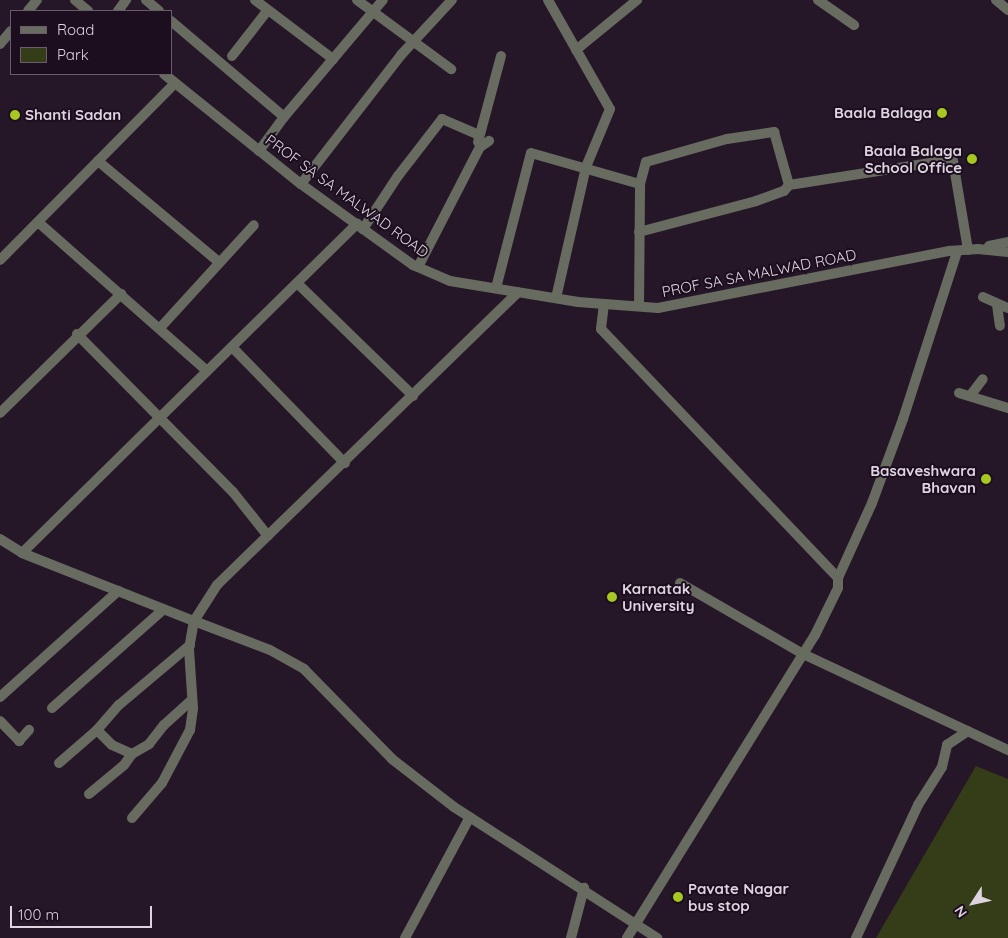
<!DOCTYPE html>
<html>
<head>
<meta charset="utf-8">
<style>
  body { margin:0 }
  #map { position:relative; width:1008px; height:938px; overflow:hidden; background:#251728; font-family:Quicksand,sans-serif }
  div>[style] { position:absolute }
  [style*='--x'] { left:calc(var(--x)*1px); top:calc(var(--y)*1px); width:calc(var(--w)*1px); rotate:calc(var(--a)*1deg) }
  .green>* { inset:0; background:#343d17 }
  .minor>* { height:10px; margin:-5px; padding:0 5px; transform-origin:5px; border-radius:5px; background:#676b60 }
  .dots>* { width:14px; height:14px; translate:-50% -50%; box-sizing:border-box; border:2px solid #1c0e1e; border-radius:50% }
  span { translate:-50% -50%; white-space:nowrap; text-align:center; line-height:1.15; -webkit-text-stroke:4px #1c0e1e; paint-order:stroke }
  .poi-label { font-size:15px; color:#ded4df; font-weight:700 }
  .right { translate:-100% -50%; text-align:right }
  .left { translate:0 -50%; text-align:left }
  .street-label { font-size:15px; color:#ded4df }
  .legend { position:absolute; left:10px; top:10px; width:162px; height:65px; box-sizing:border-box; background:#1c0e1e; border:1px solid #6a5d6b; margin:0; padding:6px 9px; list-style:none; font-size:15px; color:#ded4df }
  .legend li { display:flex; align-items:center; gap:10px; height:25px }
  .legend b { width:25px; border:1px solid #6a5d6b }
  .north { position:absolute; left:948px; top:878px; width:50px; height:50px; -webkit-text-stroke:4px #1c0e1e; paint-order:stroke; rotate:235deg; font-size:14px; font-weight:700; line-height:20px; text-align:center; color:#ded4df }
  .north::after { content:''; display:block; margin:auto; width:18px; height:22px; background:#ded4df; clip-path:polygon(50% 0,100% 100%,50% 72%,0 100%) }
  .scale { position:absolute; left:10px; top:906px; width:142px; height:22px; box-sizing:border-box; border:2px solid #ded4df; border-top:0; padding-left:6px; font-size:15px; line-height:18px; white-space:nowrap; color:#ded4df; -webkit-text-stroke:4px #1c0e1e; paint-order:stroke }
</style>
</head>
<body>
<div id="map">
  <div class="green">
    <div style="clip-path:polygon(976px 766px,1008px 779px,1008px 938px,876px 938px)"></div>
  </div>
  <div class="minor">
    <div style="--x:75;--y:0;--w:17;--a:40"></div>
    <div style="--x:146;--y:0;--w:17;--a:40"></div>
    <div style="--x:255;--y:0;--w:98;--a:37.1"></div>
    <div style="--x:357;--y:0;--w:117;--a:36.3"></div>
    <div style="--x:548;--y:0;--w:125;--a:60.4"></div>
    <div style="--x:610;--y:109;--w:63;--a:112.5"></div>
    <div style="--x:586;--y:167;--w:134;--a:102.9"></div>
    <div style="--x:818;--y:0;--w:44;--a:34.8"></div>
    <div style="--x:996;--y:0;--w:16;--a:40"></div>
    <div style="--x:28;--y:11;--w:14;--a:-51"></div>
    <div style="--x:118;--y:11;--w:14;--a:-54"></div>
    <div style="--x:171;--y:21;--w:148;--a:40.3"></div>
    <div style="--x:0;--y:44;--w:17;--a:-50"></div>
    <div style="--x:576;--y:50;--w:79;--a:-39.3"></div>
    <div style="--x:232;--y:56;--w:58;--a:-52"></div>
    <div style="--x:164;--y:74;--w:176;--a:38.8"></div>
    <div style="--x:301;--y:184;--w:77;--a:36"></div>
    <div style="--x:363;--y:229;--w:62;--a:35.8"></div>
    <div style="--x:413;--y:265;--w:40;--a:23.4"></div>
    <div style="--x:450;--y:281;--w:130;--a:9.3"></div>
    <div style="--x:578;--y:302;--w:80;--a:4.3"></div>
    <div style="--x:658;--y:308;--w:297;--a:-11.1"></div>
    <div style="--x:949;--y:251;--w:29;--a:-4"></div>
    <div style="--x:978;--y:249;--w:30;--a:6"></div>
    <div style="--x:478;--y:142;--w:89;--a:-75"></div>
    <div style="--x:259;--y:151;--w:42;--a:-53.7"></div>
    <div style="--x:284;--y:117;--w:153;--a:-49.8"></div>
    <div style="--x:98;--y:161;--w:158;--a:39.9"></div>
    <div style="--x:301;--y:184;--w:163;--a:-52.2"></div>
    <div style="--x:401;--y:55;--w:75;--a:-47.2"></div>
    <div style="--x:38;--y:222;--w:225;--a:41.4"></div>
    <div style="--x:363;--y:229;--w:64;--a:-56.6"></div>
    <div style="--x:398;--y:176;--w:72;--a:-52.3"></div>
    <div style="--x:442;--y:119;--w:40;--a:23.4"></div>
    <div style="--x:639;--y:232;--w:121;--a:-14.8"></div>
    <div style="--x:756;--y:201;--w:30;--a:-20"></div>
    <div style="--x:784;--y:191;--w:8;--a:-50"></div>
    <div style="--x:789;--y:185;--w:156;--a:-8.9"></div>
    <div style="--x:943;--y:161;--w:10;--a:0"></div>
    <div style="--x:953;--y:161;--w:90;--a:80.4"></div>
    <div style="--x:989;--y:246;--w:19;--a:-12"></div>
    <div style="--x:0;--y:260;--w:249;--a:-45.3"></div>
    <div style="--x:418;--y:267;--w:135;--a:-62.7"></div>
    <div style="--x:480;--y:147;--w:11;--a:-34"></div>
    <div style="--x:297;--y:283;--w:162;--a:44.2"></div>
    <div style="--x:496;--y:288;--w:139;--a:-75.5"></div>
    <div style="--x:531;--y:153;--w:113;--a:15.9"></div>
    <div style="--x:983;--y:297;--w:27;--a:24"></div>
    <div style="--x:604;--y:304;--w:25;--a:97"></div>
    <div style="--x:601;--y:329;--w:344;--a:46.4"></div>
    <div style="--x:997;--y:305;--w:21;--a:82"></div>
    <div style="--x:639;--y:306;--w:122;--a:-89.5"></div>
    <div style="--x:640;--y:184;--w:23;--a:-75"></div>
    <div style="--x:646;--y:162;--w:84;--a:-15.9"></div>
    <div style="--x:727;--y:139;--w:48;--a:-8.5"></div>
    <div style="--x:774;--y:132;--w:55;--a:74.2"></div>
    <div style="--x:160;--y:328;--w:139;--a:-47.6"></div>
    <div style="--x:77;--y:334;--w:222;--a:45.4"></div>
    <div style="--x:233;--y:492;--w:56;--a:51.5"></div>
    <div style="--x:232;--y:347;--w:162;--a:45.8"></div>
    <div style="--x:959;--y:393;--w:51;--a:17"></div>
    <div style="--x:970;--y:396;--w:21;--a:-53"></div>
    <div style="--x:0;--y:413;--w:170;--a:-44.5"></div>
    <div style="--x:0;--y:539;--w:26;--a:32"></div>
    <div style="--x:22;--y:553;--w:185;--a:21.6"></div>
    <div style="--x:194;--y:621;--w:43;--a:-57.4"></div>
    <div style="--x:217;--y:585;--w:420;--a:-44.2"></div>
    <div style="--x:22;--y:553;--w:470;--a:-44.5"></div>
    <div style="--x:680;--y:583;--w:140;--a:30"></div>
    <div style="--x:801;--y:653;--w:229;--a:25.1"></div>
    <div style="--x:0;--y:697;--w:159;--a:-41.9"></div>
    <div style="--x:52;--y:708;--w:149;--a:-41.5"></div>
    <div style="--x:0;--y:721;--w:28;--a:46"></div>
    <div style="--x:19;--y:741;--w:15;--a:-48"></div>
    <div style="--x:97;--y:730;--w:21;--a:45"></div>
    <div style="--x:112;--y:745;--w:22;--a:24"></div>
    <div style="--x:59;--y:763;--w:50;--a:-41"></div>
    <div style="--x:97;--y:730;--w:33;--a:-49"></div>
    <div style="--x:119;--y:705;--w:93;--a:-40.2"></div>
    <div style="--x:89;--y:794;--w:45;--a:-39.6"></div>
    <div style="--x:124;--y:765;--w:14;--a:-54"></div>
    <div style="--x:132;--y:754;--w:20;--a:-30"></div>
    <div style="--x:149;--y:744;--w:24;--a:-52"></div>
    <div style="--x:164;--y:725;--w:38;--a:-42"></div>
    <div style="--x:132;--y:818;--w:46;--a:-49.4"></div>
    <div style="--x:162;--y:783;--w:60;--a:-62.2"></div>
    <div style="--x:190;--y:730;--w:22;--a:-82"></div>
    <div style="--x:193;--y:708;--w:59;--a:-93.9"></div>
    <div style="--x:189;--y:649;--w:28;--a:-80"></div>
    <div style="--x:194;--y:621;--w:81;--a:20.9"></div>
    <div style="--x:270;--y:650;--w:39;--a:29"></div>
    <div style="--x:304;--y:669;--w:126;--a:45.6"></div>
    <div style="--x:392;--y:759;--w:78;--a:37.7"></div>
    <div style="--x:454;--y:807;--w:242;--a:32.8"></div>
    <div style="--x:405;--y:938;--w:137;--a:-61.8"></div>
    <div style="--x:571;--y:938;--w:52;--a:-75.4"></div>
    <div style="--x:627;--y:938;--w:357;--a:-58.2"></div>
    <div style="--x:815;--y:635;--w:52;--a:-63.9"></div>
    <div style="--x:838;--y:588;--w:10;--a:-90"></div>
    <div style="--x:838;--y:578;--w:82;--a:-65.6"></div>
    <div style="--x:872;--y:503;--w:90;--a:-69.7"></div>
    <div style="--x:903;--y:419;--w:176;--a:-72.1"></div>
    <div style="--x:856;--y:938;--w:147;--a:-65"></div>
    <div style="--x:918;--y:805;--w:45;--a:-57.7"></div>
    <div style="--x:942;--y:767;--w:23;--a:-77"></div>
    <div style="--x:947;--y:745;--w:25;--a:-34"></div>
  </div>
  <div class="dots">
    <div style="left:942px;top:113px;background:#a6c820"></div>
    <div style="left:15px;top:115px;background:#a6c820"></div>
    <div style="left:972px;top:159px;background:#a6c820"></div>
    <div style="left:986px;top:479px;background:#a6c820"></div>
    <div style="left:612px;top:597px;background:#a6c820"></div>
    <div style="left:678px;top:897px;background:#a6c820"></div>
  </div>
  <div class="poi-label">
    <span class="right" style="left:932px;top:113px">Baala Balaga</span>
    <span class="left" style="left:25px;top:115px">Shanti Sadan</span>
    <span class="right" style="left:962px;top:159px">Baala Balaga<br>School Office</span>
    <span class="right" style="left:976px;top:479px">Basaveshwara<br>Bhavan</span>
    <span class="left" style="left:622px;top:597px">Karnatak<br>University</span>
    <span class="left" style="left:688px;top:897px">Pavate Nagar<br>bus stop</span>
  </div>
  <div class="street-label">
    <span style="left:347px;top:196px;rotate:36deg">PROF SA SA MALWAD ROAD</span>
    <span style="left:759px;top:273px;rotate:-11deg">PROF SA SA MALWAD ROAD</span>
  </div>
  <ul class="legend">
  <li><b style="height:6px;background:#676b60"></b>Road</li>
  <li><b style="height:14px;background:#343d17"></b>Park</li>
  </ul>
  <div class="north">N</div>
  <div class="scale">100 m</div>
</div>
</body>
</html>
